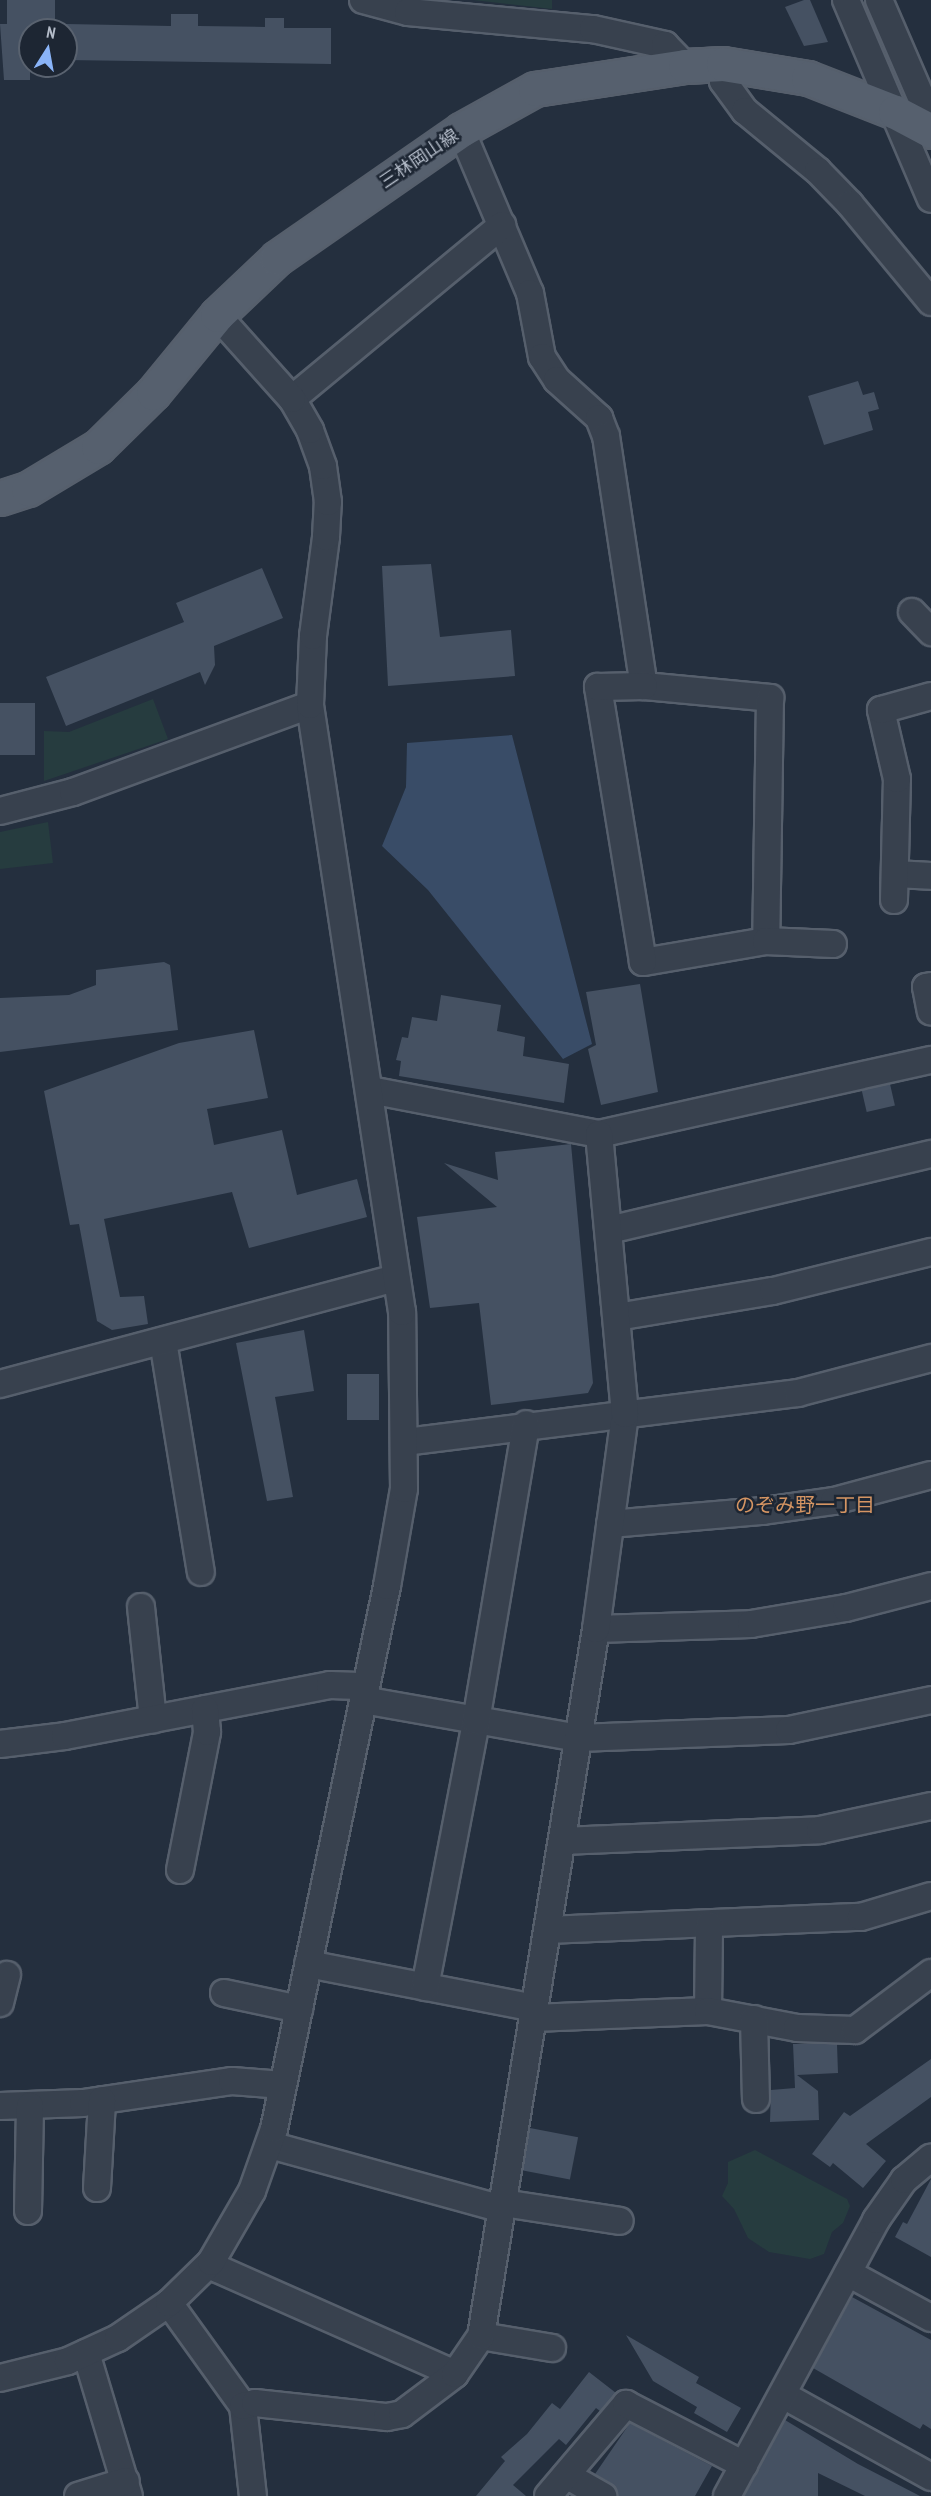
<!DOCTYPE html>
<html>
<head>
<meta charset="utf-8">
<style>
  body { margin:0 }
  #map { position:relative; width:931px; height:2496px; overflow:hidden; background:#242f3e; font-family:"PT Sans Narrow","Noto Sans JP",sans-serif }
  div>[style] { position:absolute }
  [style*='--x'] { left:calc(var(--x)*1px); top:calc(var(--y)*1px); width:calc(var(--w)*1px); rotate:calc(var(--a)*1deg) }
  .green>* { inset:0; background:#263c3f }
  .water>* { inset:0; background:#394c67 }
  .building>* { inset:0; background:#455162; transform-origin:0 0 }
  .roads { filter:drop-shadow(2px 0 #565f6c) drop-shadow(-2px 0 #565f6c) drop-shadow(0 2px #565f6c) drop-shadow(0 -2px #565f6c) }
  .minor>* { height:26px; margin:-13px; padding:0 13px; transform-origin:13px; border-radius:13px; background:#38414e }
  .major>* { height:33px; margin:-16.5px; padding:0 16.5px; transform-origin:16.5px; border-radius:16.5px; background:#56606e }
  span { translate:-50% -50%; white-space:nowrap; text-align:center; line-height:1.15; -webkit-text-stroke:5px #1d2633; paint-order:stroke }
  .street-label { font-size:18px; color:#b4bcc9 }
  .neighbourhood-label { font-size:20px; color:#d59563 }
  .north { position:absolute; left:18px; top:18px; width:60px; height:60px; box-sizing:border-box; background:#1d2633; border:2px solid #59626f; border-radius:50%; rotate:11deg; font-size:16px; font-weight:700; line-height:24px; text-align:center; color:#b4bcc9 }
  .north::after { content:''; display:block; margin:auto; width:21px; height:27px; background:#8ab4f8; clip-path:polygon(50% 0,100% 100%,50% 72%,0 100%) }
</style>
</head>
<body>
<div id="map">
  <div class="green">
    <div style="clip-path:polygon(473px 0,552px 0,552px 9px)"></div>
    <div style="clip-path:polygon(153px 699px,168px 739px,44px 781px,44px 731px,69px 732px)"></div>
    <div style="clip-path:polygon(48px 822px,53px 863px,0 869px,0 832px)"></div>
    <div style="clip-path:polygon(755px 2150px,847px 2199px,850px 2206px,843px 2223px,832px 2232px,824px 2254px,810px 2259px,769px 2252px,748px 2238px,734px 2209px,722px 2196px,728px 2183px,728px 2162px)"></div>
  </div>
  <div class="water">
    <div style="clip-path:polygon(512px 735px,592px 1044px,563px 1059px,428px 890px,382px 846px,406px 787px,407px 743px)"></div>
  </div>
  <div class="building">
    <div style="clip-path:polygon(7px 0,55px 0,55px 30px,30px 30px,30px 80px,4px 80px,0 24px,7px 24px)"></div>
    <div style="clip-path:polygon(804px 0,810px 0,828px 42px,804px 46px,785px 7px)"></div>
    <div style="clip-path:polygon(171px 14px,198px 14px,198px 26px,265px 27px,265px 18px,284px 18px,284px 28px,331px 28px,331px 64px,66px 60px,66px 24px,171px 26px)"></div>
    <div style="clip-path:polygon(858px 381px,863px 395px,874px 392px,879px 409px,868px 412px,873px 430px,824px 445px,808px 396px)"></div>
    <div style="clip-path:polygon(431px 564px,440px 637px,511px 630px,515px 676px,388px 686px,382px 566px)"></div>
    <div style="clip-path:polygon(262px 568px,283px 618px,214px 646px,215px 665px,205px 685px,200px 672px,66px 726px,46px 677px,184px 622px,176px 603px)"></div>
    <div style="left:0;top:703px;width:35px;height:52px"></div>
    <div style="clip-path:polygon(164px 962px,170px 965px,178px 1030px,0 1052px,0 998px,69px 995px,96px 985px,96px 970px)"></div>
    <div style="clip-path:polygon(640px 984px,658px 1092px,601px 1105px,588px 1049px,596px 1045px,586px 992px)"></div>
    <div style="clip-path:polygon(441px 995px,501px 1005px,497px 1031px,525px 1037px,523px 1056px,569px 1064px,564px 1103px,399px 1076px,401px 1061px,396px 1060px,402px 1037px,408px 1038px,412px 1017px,437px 1021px)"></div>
    <div style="clip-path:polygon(254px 1030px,268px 1098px,207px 1109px,214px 1145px,282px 1130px,297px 1195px,357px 1179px,367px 1217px,249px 1248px,232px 1192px,104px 1219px,120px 1297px,144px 1296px,148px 1324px,112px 1330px,97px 1321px,79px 1224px,70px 1225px,44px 1091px,179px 1043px)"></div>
    <div style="left:890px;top:1084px;width:22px;height:29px;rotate:77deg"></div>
    <div style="clip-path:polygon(571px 1144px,593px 1383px,588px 1393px,491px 1405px,479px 1303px,430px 1308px,417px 1217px,497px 1207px,444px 1163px,498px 1180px,495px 1152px)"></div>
    <div style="clip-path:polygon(304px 1330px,314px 1391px,275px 1397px,293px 1497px,267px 1501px,236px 1343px)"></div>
    <div style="left:347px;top:1374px;width:32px;height:46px"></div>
    <div style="clip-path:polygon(793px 2044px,837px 2044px,838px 2073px,797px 2075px,818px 2091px,819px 2120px,770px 2122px,771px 2090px,795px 2088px)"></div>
    <div style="clip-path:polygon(931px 2059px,931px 2097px,866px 2144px,886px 2161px,863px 2188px,833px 2163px,830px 2167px,812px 2154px,844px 2112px,850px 2116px)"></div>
    <div style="left:530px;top:2128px;width:49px;height:43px;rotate:11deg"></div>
    <div style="clip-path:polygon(931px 2179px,931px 2257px,895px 2237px,903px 2222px,907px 2224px)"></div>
    <div style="clip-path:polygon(852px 2297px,931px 2340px,931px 2429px,923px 2424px,920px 2429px,813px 2368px)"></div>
    <div style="clip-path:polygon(626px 2335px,699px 2377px,696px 2383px,741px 2408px,727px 2432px,694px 2413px,697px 2407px,653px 2381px)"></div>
    <div style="clip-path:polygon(589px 2372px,616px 2393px,600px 2411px,596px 2408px,566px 2445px,559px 2439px,513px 2485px,526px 2496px,476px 2496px,505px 2461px,501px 2457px,527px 2434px,552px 2403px,560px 2409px)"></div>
    <div style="clip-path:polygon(785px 2420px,858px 2464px,920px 2496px,865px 2496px,818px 2473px,818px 2496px,744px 2496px)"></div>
    <div style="clip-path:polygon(630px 2423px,712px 2466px,695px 2496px,618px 2496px,611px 2483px,595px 2474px)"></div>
  </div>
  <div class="roads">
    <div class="minor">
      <div style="--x:363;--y:0;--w:47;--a:14.9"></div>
      <div style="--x:408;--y:12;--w:186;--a:5.3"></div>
      <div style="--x:593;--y:29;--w:74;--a:12.5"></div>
      <div style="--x:665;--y:45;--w:29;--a:46"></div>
      <div style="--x:846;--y:0;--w:216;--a:66.9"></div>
      <div style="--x:879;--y:0;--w:131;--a:66.6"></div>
      <div style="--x:723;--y:64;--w:17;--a:90"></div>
      <div style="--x:723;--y:81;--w:37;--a:54"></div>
      <div style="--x:745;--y:111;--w:94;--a:39.4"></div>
      <div style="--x:818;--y:171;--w:46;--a:45.9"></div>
      <div style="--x:850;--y:204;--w:127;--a:50.4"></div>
      <div style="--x:461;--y:130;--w:177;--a:67.1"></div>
      <div style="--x:530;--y:293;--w:65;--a:79.4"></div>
      <div style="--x:542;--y:357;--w:27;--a:57"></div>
      <div style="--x:557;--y:380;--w:57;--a:42.1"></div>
      <div style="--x:599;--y:418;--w:19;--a:69"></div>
      <div style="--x:606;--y:436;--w:253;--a:81.4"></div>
      <div style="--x:644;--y:686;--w:127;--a:5.4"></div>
      <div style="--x:770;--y:698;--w:243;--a:90.9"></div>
      <div style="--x:766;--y:941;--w:125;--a:170.3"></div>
      <div style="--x:643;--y:962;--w:279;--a:-99.3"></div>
      <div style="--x:598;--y:687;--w:46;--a:-1.2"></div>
      <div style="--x:292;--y:399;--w:273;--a:-39.6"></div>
      <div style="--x:912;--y:612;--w:28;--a:46"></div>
      <div style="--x:0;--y:811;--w:75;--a:-14.6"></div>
      <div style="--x:73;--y:792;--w:252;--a:-20.2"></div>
      <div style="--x:895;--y:874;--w:36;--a:3"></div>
      <div style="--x:894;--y:900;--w:121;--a:-88.6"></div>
      <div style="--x:897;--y:779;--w:71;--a:-103.1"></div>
      <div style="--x:881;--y:710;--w:52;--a:-15.6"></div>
      <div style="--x:766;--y:941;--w:67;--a:2.6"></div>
      <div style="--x:931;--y:986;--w:5;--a:169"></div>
      <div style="--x:926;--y:987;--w:25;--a:79"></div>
      <div style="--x:370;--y:1090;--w:233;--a:10.9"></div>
      <div style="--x:599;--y:1134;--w:340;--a:-12.6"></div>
      <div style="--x:609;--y:1230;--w:331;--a:-13.3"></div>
      <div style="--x:617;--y:1317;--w:158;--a:-9.5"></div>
      <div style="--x:773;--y:1291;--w:163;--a:-13.9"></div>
      <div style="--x:163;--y:1341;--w:234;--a:80.7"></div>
      <div style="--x:0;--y:1384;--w:410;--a:-15"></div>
      <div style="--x:405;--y:1442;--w:396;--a:-7.1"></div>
      <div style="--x:798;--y:1393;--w:138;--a:-14.7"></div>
      <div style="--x:610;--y:1524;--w:154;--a:-4.9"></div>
      <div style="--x:763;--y:1511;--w:72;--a:-8"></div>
      <div style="--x:834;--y:1501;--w:100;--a:-15"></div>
      <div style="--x:141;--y:1607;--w:113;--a:83.9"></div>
      <div style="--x:596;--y:1629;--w:155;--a:-1.8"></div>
      <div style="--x:751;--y:1624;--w:96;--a:-9.6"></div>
      <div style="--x:846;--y:1608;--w:88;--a:-14.5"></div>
      <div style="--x:363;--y:1700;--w:218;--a:10"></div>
      <div style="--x:578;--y:1738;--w:211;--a:-2.2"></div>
      <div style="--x:789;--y:1730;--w:145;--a:-11.9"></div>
      <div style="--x:0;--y:1744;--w:65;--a:-7"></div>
      <div style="--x:65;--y:1736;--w:270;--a:-10.9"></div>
      <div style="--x:330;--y:1685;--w:36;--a:2"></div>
      <div style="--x:562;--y:1841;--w:258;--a:-2.4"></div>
      <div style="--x:820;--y:1830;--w:114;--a:-12.2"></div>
      <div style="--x:180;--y:1870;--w:141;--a:-78.9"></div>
      <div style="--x:207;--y:1732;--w:23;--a:-95"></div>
      <div style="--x:547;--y:1930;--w:314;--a:-2.4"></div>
      <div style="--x:861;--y:1917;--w:73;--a:-16.7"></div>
      <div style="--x:308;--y:1964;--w:231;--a:11"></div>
      <div style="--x:425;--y:1987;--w:271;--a:-79.1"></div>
      <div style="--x:476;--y:1721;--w:301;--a:-80.4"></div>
      <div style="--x:224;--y:1993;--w:77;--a:12"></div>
      <div style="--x:0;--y:2003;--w:29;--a:-76"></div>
      <div style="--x:708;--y:2011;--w:86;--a:-89.3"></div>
      <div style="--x:533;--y:2018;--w:175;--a:-2.3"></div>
      <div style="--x:708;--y:2011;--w:91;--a:10.8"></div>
      <div style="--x:797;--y:2028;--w:58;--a:2"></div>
      <div style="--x:855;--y:2030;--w:95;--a:-36.9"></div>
      <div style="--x:754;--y:2019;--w:80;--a:88.6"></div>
      <div style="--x:0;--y:2106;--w:83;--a:-2.1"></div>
      <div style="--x:83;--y:2103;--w:151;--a:-8.4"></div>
      <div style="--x:232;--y:2081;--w:51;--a:4.5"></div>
      <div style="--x:270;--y:2145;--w:241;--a:15.4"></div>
      <div style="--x:97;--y:2188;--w:88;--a:-86.7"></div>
      <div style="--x:503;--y:2203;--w:118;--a:8.7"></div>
      <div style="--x:28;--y:2211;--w:105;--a:-88.9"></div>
      <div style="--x:211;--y:2262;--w:10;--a:45"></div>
      <div style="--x:218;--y:2269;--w:259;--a:23.9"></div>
      <div style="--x:848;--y:2273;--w:94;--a:28.5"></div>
      <div style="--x:169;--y:2303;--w:127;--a:54.3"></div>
      <div style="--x:243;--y:2406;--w:91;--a:83.7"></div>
      <div style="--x:481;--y:2336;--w:72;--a:9.6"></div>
      <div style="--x:86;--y:2353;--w:149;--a:73.3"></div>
      <div style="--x:0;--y:2378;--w:70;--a:-14"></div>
      <div style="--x:68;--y:2361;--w:55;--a:-24.7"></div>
      <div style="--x:118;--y:2338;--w:62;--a:-34.5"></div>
      <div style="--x:169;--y:2303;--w:59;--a:-44.3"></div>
      <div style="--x:211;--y:2262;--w:82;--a:-60"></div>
      <div style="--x:252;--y:2191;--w:66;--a:-70.5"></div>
      <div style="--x:274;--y:2129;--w:555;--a:-78.24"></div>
      <div style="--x:387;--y:1586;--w:98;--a:-80.1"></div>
      <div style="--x:404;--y:1489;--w:177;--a:-90.6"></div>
      <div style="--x:402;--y:1312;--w:614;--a:-98.62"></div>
      <div style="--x:310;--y:705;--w:69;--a:-87.5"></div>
      <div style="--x:313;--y:636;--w:100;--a:-82.5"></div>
      <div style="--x:326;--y:537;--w:35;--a:-87"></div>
      <div style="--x:328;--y:502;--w:36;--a:-98"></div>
      <div style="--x:323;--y:466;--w:38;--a:-110"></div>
      <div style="--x:310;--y:430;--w:36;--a:-120"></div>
      <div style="--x:292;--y:399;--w:113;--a:-131.8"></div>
      <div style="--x:783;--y:2395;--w:169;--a:29"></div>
      <div style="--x:243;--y:2406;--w:12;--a:-14"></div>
      <div style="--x:255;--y:2403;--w:133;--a:6.1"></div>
      <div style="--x:387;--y:2417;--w:15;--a:-11"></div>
      <div style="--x:402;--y:2414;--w:66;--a:-37"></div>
      <div style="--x:455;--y:2374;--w:46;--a:-55.6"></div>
      <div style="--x:481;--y:2336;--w:716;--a:-80.76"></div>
      <div style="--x:596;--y:1629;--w:217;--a:-82.3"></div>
      <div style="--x:625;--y:1414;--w:281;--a:-95.3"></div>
      <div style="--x:566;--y:2475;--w:43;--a:29.6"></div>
      <div style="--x:78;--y:2496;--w:50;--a:-17.4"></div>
      <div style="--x:548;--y:2496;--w:121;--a:-49.7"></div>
      <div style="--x:626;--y:2404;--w:133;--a:27.3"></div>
      <div style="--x:727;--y:2496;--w:314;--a:-61.6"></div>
      <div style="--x:876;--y:2220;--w:49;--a:-55"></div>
      <div style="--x:904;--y:2180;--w:35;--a:-40"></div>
    </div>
    <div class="major">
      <div style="--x:0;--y:498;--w:29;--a:-18"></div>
      <div style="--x:28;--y:489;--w:82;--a:-31"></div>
      <div style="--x:98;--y:447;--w:77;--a:-44.5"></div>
      <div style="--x:153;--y:393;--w:101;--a:-50.6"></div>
      <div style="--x:217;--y:315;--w:83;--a:-43.5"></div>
      <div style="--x:277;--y:258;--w:224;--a:-34.8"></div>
      <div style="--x:461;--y:130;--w:85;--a:-29"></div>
      <div style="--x:535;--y:89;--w:152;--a:-8.7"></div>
      <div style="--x:685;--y:66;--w:38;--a:-3"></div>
      <div style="--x:723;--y:64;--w:86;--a:9.4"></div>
      <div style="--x:808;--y:78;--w:93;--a:21.3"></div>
      <div style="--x:895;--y:112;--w:41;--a:27.8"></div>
    </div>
  </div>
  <div class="street-label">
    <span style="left:419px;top:159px;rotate:-34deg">三林岡山線</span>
  </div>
  <div class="neighbourhood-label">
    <span style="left:805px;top:1505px">のぞみ野一丁目</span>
  </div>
  <div class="north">N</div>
</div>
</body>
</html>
